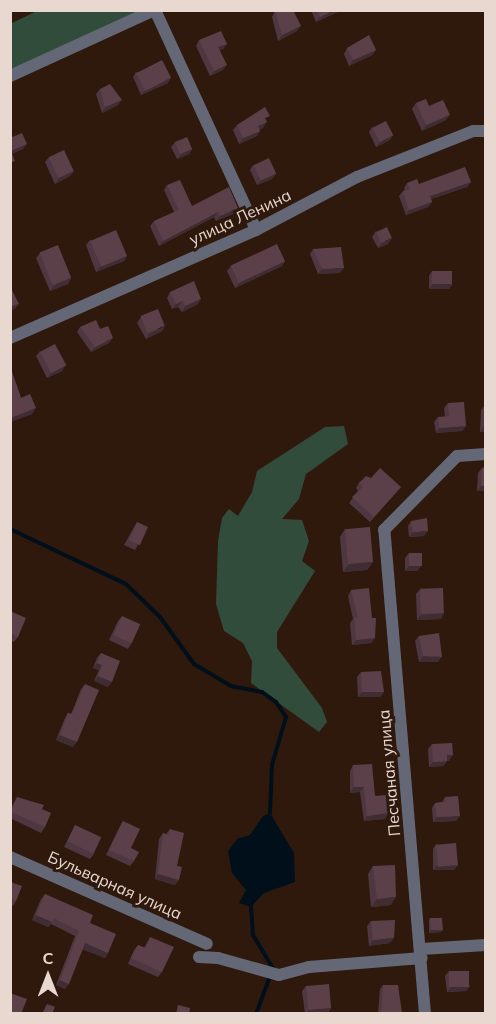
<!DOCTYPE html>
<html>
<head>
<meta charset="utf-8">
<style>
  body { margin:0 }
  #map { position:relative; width:496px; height:1024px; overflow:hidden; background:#2f190d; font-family:Mulish,sans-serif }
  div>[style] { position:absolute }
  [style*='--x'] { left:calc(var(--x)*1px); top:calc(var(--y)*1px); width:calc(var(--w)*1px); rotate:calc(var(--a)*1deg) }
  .green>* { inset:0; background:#324c3b }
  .water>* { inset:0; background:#000f1a }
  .stream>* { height:4px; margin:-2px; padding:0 2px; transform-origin:2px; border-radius:2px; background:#000f1a }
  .street>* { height:12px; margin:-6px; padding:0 6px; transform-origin:6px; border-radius:6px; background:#646876 }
  .wall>* { inset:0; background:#4e3740 }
  .shaded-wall>* { inset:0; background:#402d34 }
  .building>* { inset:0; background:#5b404a; transform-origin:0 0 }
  span { translate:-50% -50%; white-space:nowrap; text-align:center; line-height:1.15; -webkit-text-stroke:6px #2f190d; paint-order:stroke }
  .street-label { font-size:16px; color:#e8d8d0 }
  .frame { position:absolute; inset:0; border:12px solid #e8d8d0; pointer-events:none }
  .north { position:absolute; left:18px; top:946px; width:60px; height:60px; -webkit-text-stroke:4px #2f190d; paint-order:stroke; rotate:0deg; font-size:16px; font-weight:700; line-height:24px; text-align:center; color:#e8d8d0 }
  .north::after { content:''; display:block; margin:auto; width:21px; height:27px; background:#e8d8d0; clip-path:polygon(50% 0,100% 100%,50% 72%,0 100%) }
</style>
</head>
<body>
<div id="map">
  <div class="green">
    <div style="clip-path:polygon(37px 11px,154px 11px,11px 72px,10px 24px)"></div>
    <div style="clip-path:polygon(344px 426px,348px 444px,306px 474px,299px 499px,282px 519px,302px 520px,309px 541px,302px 561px,315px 571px,277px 632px,277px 648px,322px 708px,327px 722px,319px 732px,251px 683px,252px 661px,243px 643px,224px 631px,216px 604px,218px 541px,222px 518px,229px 509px,238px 516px,252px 492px,257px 471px,325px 427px)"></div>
  </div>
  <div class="water">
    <div style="clip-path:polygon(270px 813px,294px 853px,295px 882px,264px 893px,251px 907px,239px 903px,246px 890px,232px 873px,228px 851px,237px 839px,250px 835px,263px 816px)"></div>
  </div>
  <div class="stream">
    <div style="--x:10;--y:529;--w:128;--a:25.4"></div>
    <div style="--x:126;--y:584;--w:47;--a:44.1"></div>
    <div style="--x:160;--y:617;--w:58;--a:54.1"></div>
    <div style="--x:194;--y:664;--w:43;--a:30.7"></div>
    <div style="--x:231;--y:686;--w:32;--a:11"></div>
    <div style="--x:262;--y:692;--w:17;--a:36"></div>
    <div style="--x:276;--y:702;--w:18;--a:56"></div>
    <div style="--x:286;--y:717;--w:50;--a:106.3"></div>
    <div style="--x:272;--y:765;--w:48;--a:92.4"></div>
    <div style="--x:251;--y:907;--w:28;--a:86"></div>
    <div style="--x:253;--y:935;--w:39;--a:59"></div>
    <div style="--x:273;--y:968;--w:49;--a:110.3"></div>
  </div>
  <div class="street">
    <div style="--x:155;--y:10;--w:242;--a:65.3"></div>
    <div style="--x:10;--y:76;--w:158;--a:-24.6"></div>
    <div style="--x:10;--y:338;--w:269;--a:-23.7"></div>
    <div style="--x:256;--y:230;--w:114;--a:-27.7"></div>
    <div style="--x:357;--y:177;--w:125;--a:-21.6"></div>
    <div style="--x:473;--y:131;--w:13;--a:0"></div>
    <div style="--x:10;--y:857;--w:215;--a:23.8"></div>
    <div style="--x:421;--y:949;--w:65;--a:-3.5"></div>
    <div style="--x:199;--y:957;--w:19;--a:3"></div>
    <div style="--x:218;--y:958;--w:63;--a:15.6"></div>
    <div style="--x:279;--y:975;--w:31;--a:-15"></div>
    <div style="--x:309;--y:967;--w:113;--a:-4.6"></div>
    <div style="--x:425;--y:1014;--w:486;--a:-94.8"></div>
    <div style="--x:384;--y:530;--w:104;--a:-45.4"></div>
    <div style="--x:457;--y:456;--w:29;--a:-4"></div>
  </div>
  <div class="wall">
    <div style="clip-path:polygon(311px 10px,342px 10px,316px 22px)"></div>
    <div style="clip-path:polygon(275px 11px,297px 31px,278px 41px,272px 17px)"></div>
    <div style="clip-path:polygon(199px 40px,227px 44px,223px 49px,220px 50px,223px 70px,210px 76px,196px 46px)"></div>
    <div style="clip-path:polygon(347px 48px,376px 50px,372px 55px,349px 66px,344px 54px)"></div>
    <div style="clip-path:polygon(136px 72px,168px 83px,141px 95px,133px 77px)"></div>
    <div style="clip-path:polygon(100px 89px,118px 105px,102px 113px,96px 94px)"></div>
    <div style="clip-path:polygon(416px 103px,429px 106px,446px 120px,422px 131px,412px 109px)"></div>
    <div style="clip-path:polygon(266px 121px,263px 128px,260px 129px,260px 131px,257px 136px,239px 144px,233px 130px,237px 125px)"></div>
    <div style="clip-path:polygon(372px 127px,393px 135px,390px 140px,376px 147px,369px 132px)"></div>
    <div style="clip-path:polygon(175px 142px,192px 149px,189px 154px,177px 159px,171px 147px)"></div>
    <div style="clip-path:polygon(49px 157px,74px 171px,70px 176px,55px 184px,45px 162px)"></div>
    <div style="clip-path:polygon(253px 165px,276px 173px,272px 179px,257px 185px,250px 170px)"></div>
    <div style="clip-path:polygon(471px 182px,467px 187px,431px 199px,432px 202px,428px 207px,406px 215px,399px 196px,403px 191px,405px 190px,404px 188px,407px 183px,419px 184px)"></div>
    <div style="clip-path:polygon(167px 185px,192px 206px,235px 213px,216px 221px,214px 217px,159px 246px,150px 226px,154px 221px,174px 212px,164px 190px)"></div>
    <div style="clip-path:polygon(376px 231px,388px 244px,378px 248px,372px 237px)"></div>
    <div style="clip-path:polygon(90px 240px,127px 256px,124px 261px,96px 272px,86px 245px)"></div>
    <div style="clip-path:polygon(313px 249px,340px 273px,318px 274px,310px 254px)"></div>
    <div style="clip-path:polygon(40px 253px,71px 278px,68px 284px,50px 291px,36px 258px)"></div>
    <div style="clip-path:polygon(285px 261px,282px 266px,235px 288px,227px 271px,231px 266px)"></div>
    <div style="clip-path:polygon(432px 271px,449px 289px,429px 289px,429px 276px)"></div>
    <div style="clip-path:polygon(170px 292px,198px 304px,182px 312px,178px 307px,172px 309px,167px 298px)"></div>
    <div style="clip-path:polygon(141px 317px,162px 331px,146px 339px,137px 323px)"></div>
    <div style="clip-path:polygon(80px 327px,100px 329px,109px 343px,91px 352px,77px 332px)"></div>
    <div style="clip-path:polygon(40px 351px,62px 371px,47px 378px,36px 356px)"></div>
    <div style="clip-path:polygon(10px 366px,21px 398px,32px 414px,10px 422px)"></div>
    <div style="clip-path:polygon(448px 403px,466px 426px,462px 431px,436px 433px,434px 422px,438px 417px,445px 417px,444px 408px)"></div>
    <div style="clip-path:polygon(485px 405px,486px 432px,480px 432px,481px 410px)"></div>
    <div style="clip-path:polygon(486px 467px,486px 491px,477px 491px,478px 473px,482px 468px)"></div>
    <div style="clip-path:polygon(371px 478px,401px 487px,370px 522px,349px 503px,358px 491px,356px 488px,359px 483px)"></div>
    <div style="clip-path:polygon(411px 521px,424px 536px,409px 537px,408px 526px)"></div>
    <div style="clip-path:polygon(137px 522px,138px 545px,135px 550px,124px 545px)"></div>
    <div style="clip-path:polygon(345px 529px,373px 562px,367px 570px,343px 572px,340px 537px)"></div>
    <div style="clip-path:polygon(409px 553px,421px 566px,417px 571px,405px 571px,405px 558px)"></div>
    <div style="clip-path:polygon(420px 589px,444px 613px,441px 619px,417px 620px,416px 594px)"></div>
    <div style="clip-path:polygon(351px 590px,375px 638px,371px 643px,352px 645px,350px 623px,353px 619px,348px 596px)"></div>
    <div style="clip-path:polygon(10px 611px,18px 637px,14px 642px,10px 640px)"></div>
    <div style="clip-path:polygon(122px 616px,131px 644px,128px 649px,109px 640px,118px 621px)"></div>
    <div style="clip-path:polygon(419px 636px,438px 662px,419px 662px,415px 641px)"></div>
    <div style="clip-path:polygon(101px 653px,108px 687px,94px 681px,99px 670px,93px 668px,97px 658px)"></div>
    <div style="clip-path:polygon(361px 672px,384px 692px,380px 697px,358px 697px,357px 677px)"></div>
    <div style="clip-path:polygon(85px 684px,73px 747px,56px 740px,65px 718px,68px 713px,71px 714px,81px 689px)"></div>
    <div style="clip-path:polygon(432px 744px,449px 761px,447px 761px,443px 766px,429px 767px,428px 749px)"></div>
    <div style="clip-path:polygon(353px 765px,388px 813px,385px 819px,364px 821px,360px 792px,350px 793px,350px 771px)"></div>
    <div style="clip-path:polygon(17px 797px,42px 809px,45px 827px,41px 833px,10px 818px,10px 810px)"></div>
    <div style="clip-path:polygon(445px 797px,456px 821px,433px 822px,432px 808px,435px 803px,442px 802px)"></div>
    <div style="clip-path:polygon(123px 821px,131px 848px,134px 861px,130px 866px,106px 855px,120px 826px)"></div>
    <div style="clip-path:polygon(75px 825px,94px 854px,90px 859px,64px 847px)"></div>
    <div style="clip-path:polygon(170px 829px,177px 866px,179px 880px,175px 885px,155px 879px,159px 839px,163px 833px,166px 834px)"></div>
    <div style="clip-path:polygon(436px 844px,458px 865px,454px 870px,433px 870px,433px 849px)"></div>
    <div style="clip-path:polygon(373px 866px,391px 905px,371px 907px,368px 874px)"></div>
    <div style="clip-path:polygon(10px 882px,16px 901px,13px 906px,10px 905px)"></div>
    <div style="clip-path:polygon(45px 894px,90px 923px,108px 953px,105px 958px,83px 949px,65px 989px,56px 985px,75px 936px,51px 924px,48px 927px,32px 920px,41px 899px)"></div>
    <div style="clip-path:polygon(430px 918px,441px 932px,429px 933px,429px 920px)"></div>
    <div style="clip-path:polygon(371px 921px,390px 943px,369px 946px,367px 926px)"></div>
    <div style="clip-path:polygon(150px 937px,162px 972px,158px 977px,128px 964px,134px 950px,138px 945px,144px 948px)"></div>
    <div style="clip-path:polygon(449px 971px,470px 986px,466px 991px,447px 992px,445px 976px)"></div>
    <div style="clip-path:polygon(383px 985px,402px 1013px,378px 1014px,380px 989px)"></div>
    <div style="clip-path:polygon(306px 986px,331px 1008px,328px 1013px,305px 1014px,302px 991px)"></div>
  </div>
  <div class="shaded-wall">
    <div style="clip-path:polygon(334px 10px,342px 10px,316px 22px,320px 17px)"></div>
    <div style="clip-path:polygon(301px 26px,297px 31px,278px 41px,282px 35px)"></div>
    <div style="clip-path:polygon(227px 44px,223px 49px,215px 53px,218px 47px)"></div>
    <div style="clip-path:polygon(376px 50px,372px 55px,349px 66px,353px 60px)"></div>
    <div style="clip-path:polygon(227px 65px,223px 70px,210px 76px,214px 71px)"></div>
    <div style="clip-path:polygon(171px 78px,168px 83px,141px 95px,145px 90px)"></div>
    <div style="clip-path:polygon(122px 100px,118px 105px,102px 113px,105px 107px)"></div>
    <div style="clip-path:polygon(450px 115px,446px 120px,422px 131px,426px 125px)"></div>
    <div style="clip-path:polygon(267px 122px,263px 128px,255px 132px,258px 126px)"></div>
    <div style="clip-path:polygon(260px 131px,257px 136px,239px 144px,243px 138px)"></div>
    <div style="clip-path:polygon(393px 135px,390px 140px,376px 147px,380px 142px)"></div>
    <div style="clip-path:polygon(27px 144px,23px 149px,10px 155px,10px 151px)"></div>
    <div style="clip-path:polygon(192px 149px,189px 154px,177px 159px,181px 154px)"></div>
    <div style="clip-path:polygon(74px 171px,70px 176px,55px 184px,59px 178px)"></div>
    <div style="clip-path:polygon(276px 173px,272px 179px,257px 185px,261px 180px)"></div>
    <div style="clip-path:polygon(471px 182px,467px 187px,426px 201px,430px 196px)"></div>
    <div style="clip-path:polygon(432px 202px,428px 207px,406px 215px,409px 210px)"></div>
    <div style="clip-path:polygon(238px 208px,235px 213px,216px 221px,220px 216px)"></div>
    <div style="clip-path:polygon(218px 212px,214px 217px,159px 246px,163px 241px)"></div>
    <div style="clip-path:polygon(392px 238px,388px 244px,378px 248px,382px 243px)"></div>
    <div style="clip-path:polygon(127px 256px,124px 261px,96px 272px,100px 267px)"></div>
    <div style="clip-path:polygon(285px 261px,282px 266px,235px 288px,239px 283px)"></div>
    <div style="clip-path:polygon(344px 268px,340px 273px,318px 274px,322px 269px)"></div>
    <div style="clip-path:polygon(71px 278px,68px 284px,50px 291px,53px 286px)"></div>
    <div style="clip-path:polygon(433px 284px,453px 284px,449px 289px,429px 289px)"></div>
    <div style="clip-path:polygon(201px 299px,198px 304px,182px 312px,185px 306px)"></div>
    <div style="clip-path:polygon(182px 301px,178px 307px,172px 309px,176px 304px)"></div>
    <div style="clip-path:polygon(19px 304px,15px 309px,10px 311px,10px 307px)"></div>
    <div style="clip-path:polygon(165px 326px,162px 331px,146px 339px,149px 334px)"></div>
    <div style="clip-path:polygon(113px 338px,109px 343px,91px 352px,95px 347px)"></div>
    <div style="clip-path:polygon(66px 365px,62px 371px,47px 378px,51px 373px)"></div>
    <div style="clip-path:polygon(36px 408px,32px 414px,10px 422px,13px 417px)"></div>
    <div style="clip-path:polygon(466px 426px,462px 431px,436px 433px,439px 428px)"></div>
    <div style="clip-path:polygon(484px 426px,486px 426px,486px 432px,480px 432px)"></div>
    <div style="clip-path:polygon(481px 486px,486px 486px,486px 491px,477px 491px)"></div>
    <div style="clip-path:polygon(428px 531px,424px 536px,409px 537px,413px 532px)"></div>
    <div style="clip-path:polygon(373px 562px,367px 570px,343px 572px,349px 564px)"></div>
    <div style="clip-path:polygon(409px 566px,421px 566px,417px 571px,405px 571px)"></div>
    <div style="clip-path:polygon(444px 613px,441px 619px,417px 620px,421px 615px)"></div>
    <div style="clip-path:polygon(375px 638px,371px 643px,352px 645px,356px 640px)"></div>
    <div style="clip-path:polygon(423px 656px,442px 657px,438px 662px,419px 662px)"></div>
    <div style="clip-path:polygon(97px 663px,102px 665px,99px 670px,93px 668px)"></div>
    <div style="clip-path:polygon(98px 676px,112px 682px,108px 687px,94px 681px)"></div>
    <div style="clip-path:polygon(362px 692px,384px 692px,380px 697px,358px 697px)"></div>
    <div style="clip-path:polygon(60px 735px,77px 742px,73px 747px,56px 740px)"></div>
    <div style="clip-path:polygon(447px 755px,453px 755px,449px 761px,443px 761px)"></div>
    <div style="clip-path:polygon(447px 761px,443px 766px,429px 767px,433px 762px)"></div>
    <div style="clip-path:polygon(354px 787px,364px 787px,360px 792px,350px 793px)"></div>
    <div style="clip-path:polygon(388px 813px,385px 819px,364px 821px,367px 816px)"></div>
    <div style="clip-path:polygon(460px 816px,456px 821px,433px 822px,437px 817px)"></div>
    <div style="clip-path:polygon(437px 865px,458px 865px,454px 870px,433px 870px)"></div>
    <div style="clip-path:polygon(158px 874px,179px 880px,175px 885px,155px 879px)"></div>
    <div style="clip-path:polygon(396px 897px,391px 905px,371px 907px,377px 899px)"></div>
    <div style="clip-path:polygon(36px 915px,52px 922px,48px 927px,32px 920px)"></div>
    <div style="clip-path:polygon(431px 930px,443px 930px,441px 932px,429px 933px)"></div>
    <div style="clip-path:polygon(394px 938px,390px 943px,369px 946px,373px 940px)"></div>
    <div style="clip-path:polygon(85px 943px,108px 953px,105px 958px,81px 949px)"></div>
    <div style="clip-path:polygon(60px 980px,69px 984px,65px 989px,56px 985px)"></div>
    <div style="clip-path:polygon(470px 986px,466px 991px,447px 992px,451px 987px)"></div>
    <div style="clip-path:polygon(331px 1008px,328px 1013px,306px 1014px,309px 1009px)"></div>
  </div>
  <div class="building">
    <div style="clip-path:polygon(277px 10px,293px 10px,301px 26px,282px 35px,275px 11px)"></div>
    <div style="clip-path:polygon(317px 10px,334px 10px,320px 17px)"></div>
    <div style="clip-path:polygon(221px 31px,227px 44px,218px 47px,227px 65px,214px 71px,199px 40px)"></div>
    <div style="clip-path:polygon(369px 35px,376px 50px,353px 60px,347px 48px)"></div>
    <div style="left:162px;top:60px;width:20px;height:29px;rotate:63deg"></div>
    <div style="clip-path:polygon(110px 84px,122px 100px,105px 107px,100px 89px)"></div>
    <div style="clip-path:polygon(426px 99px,429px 106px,443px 100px,450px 115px,426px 125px,416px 103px)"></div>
    <div style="clip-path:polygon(265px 107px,270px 116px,265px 118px,267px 122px,258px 126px,260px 131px,243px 138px,237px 125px)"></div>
    <div style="left:386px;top:121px;width:16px;height:15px;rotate:63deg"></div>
    <div style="clip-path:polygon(22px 133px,27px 144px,11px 151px,15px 161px,10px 163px,10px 138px)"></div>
    <div style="left:187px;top:137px;width:13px;height:13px;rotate:67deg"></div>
    <div style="left:64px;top:150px;width:23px;height:17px;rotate:65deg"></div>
    <div style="left:269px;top:158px;width:17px;height:17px;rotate:65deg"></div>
    <div style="clip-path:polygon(465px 167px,471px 182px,430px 196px,432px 202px,409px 210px,403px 191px,410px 189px,407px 183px,417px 179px,419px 184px)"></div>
    <div style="clip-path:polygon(180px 180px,192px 206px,229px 187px,238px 208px,220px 216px,218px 212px,163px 241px,154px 221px,179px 210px,167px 185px)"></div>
    <div style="left:387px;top:227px;width:12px;height:12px;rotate:66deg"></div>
    <div style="left:116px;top:230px;width:28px;height:28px;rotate:67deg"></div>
    <div style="left:277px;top:244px;width:19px;height:51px;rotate:65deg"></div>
    <div style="left:58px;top:245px;width:35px;height:20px;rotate:68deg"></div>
    <div style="clip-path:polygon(341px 247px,344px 268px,322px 269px,313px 249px)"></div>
    <div style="left:432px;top:271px;width:20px;height:13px"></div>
    <div style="clip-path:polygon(194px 281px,201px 299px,185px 306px,182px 301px,176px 304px,170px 292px)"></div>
    <div style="clip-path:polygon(10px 286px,19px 304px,10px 307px)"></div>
    <div style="left:158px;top:309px;width:18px;height:19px;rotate:68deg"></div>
    <div style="clip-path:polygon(96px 320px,100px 329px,108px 326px,113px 338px,95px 347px,80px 327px)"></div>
    <div style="left:55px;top:344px;width:24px;height:17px;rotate:62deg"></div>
    <div style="clip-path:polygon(10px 366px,21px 398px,30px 394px,36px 408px,13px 417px,10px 410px)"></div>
    <div style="clip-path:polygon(464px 402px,466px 426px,439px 428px,438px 417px,449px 416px,448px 403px)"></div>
    <div style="clip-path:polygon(485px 405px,486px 405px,486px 426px,484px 426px)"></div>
    <div style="clip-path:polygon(486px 467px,486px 486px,481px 486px,482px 468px)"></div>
    <div style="clip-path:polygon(380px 468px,401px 487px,374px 517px,352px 497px,363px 487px,359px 483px,366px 476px,371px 478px)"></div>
    <div style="clip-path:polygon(427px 518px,428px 531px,413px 532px,411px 521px)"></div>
    <div style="left:137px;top:522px;width:12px;height:20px;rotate:24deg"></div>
    <div style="left:370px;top:527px;width:35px;height:25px;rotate:85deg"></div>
    <div style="left:409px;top:553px;width:13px;height:13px"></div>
    <div style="clip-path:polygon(369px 588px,372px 618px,376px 618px,375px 638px,356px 640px,354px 618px,358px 618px,351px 590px)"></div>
    <div style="left:443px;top:588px;width:25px;height:23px;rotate:88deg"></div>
    <div style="clip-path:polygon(10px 611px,26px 618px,18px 637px,10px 633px)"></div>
    <div style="left:122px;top:616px;width:20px;height:21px;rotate:24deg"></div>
    <div style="clip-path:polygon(439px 633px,442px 657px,423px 656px,419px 636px)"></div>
    <div style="clip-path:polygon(101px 653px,120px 661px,112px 682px,98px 676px,102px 665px,97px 663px)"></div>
    <div style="clip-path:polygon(381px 671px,384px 692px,362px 692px,361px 672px)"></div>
    <div style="clip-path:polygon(85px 684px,99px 690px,77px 742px,60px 735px,68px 713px,72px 714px)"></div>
    <div style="clip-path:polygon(452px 743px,453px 755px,447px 755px,447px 761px,433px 762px,432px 744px)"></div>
    <div style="clip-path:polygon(372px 764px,375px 796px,387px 795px,388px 813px,367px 816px,364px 787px,354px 787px,353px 765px)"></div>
    <div style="clip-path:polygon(458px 796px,460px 816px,437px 817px,435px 803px,446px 802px,445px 797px)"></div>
    <div style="clip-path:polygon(17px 797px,44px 805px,42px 809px,51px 813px,45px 827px,11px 812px)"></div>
    <div style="clip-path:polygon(123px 821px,140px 829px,131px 848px,139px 852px,134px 861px,109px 850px)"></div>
    <div style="left:75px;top:825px;width:29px;height:18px;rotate:25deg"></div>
    <div style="clip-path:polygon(170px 829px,184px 833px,177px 866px,182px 867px,179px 880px,158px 874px,163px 833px,168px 835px)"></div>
    <div style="left:456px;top:843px;width:22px;height:20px;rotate:85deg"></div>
    <div style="clip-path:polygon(395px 865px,396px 897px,377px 899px,373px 866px)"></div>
    <div style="clip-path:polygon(10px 882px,22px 886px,16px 901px,10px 898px)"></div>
    <div style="clip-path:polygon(45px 894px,93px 915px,90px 923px,116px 934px,108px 953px,85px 943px,69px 984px,60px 980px,79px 931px,54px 918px,52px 922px,36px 915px)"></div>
    <div style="clip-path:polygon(430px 918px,442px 918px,443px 930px,431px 930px)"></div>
    <div style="clip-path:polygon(395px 920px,394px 938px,373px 940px,371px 921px)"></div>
    <div style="clip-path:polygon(150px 937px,174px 947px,162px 972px,131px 958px,138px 945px,146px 948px)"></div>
    <div style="left:449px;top:971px;width:20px;height:16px"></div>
    <div style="left:329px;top:984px;width:24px;height:23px;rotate:85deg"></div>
    <div style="clip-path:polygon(383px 985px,398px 985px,402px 1013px,381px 1014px)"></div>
    <div style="clip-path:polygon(10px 993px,27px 999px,21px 1014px,10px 1014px)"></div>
    <div style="clip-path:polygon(47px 1004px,55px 1007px,52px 1014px,42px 1014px)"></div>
    <div style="clip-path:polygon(178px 1005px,190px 1008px,189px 1014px,176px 1014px)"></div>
  </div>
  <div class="street-label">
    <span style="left:240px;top:217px;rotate:-25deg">улица Ленина</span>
    <span style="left:389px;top:773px;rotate:-95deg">Песчаная улица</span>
    <span style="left:115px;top:885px;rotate:24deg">Бульварная улица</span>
  </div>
  <div class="frame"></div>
  <div class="north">С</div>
</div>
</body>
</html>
